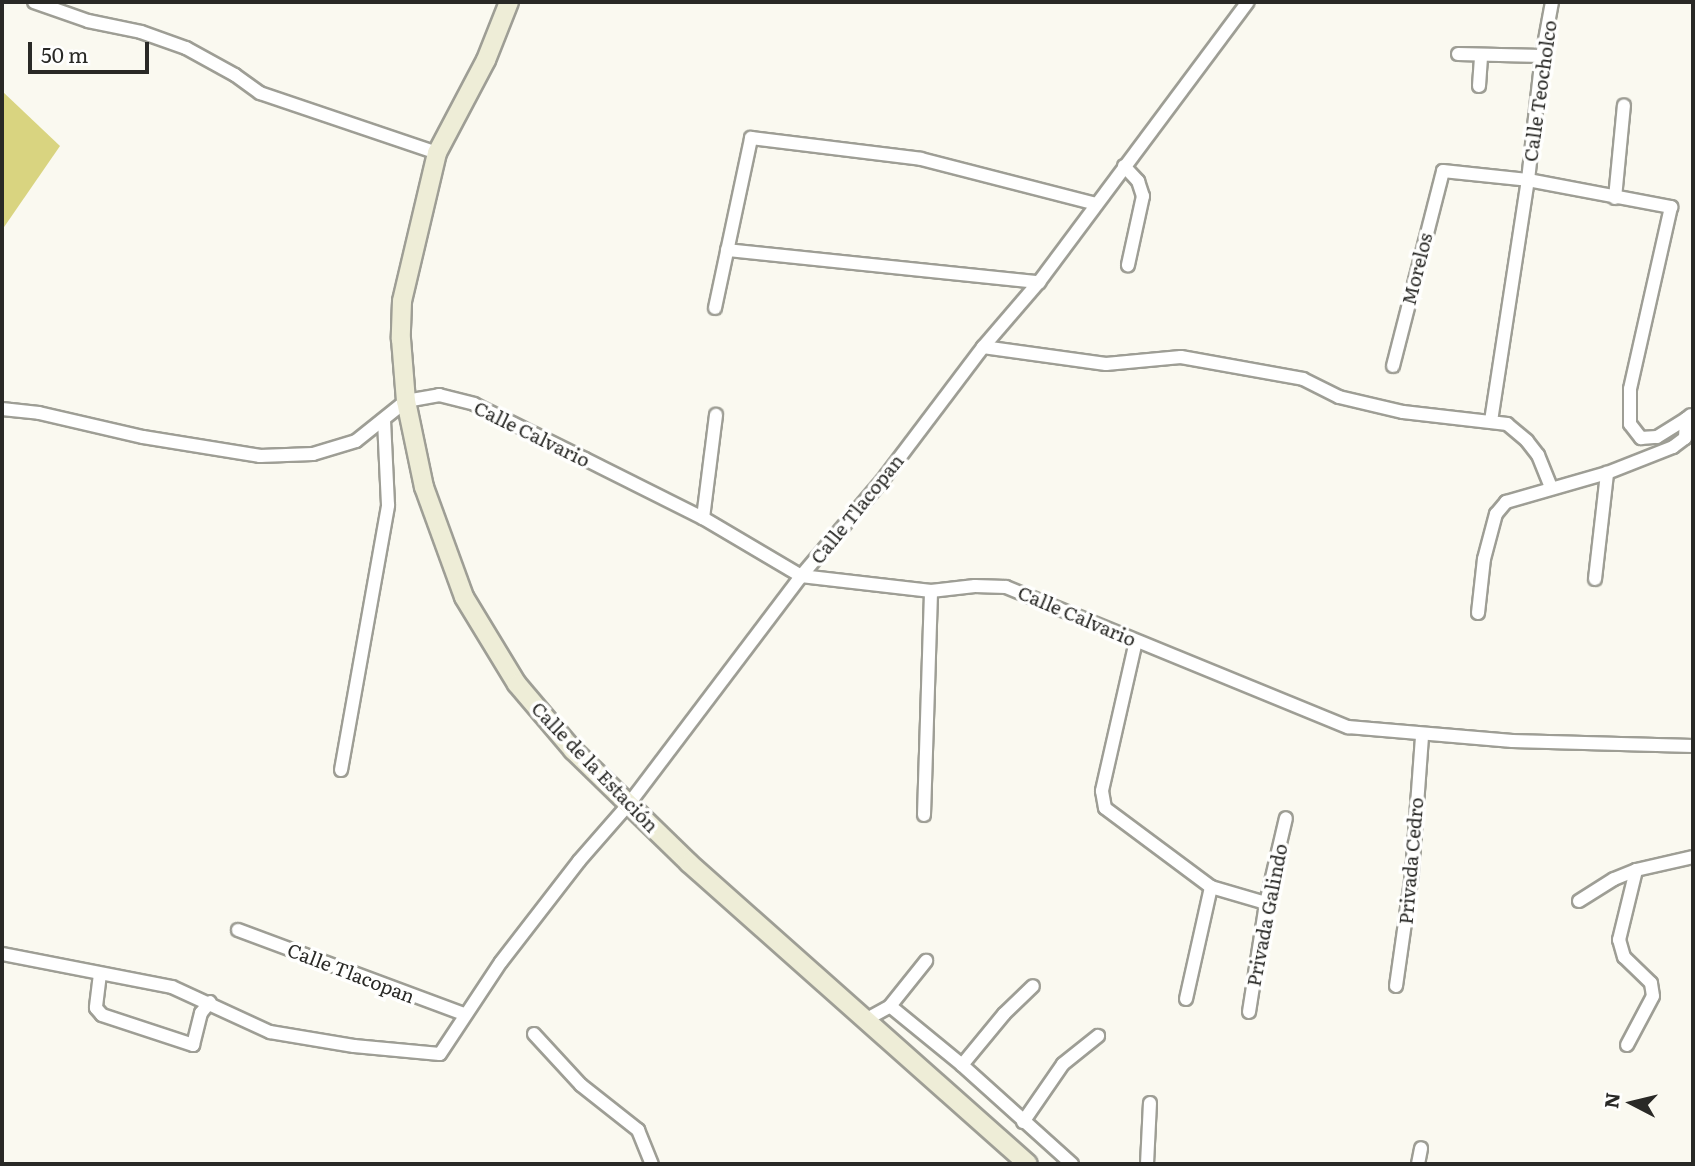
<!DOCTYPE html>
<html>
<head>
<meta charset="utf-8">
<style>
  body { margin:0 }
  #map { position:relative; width:1695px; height:1166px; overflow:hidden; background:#faf9f0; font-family:Literata,serif }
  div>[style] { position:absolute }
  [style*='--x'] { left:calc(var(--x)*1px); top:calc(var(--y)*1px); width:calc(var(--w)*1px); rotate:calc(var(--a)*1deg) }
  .green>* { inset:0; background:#d9d480 }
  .roads { filter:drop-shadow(2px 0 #9e9e95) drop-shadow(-2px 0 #9e9e95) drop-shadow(0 2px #9e9e95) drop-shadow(0 -2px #9e9e95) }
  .street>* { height:12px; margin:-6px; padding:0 6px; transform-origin:6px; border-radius:6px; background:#fff }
  .secondary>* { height:18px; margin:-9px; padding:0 9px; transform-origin:9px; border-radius:9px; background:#eeedd7 }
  span { translate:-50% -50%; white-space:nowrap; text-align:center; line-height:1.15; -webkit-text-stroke:7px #fffffe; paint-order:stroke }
  .street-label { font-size:19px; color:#292926 }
  .frame { position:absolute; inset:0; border:4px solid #292926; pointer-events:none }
  .north { position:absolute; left:1597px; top:1068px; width:70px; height:70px; -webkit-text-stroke:5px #fffffe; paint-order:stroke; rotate:277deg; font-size:19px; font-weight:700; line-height:28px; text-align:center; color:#292926 }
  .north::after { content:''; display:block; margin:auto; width:24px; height:32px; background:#292926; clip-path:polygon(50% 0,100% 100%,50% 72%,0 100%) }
  .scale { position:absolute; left:28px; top:42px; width:121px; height:32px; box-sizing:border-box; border:4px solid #292926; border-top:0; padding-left:9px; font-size:21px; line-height:24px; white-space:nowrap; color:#292926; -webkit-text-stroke:5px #fffffe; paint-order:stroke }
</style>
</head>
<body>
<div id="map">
  <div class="green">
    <div style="clip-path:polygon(2px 91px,60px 146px,2px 230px)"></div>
  </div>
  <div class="roads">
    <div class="street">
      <div style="--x:34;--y:2;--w:57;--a:19.4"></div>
      <div style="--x:88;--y:21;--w:54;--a:11.7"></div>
      <div style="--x:141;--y:32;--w:48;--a:19.6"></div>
      <div style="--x:186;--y:48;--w:56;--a:28.9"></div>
      <div style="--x:235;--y:75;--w:31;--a:36"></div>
      <div style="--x:260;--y:93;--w:187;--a:18.7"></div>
      <div style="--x:1458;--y:54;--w:84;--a:1.4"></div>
      <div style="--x:1479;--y:86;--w:31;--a:-86"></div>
      <div style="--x:1124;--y:166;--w:21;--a:47"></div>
      <div style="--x:1138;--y:181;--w:16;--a:72"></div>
      <div style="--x:1143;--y:196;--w:71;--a:102.3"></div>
      <div style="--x:1615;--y:198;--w:93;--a:-84.5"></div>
      <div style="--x:727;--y:250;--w:314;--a:5.9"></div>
      <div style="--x:715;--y:308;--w:174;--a:-78"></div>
      <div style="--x:751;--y:138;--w:171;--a:7"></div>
      <div style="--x:921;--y:159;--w:181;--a:14.4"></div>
      <div style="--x:983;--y:347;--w:124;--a:7.9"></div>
      <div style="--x:1106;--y:364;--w:75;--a:-5.3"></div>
      <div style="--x:1181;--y:357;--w:124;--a:10.2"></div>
      <div style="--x:1303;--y:379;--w:40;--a:26.6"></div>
      <div style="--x:1339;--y:397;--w:66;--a:13.2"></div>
      <div style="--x:1403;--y:412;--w:105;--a:6.6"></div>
      <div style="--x:1507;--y:424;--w:26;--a:40"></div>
      <div style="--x:1527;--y:441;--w:18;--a:52"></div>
      <div style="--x:1538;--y:455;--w:35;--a:68"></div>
      <div style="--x:1393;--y:366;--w:201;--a:-75.6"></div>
      <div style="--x:1443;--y:171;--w:85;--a:6"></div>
      <div style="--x:1528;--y:180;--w:146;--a:10.7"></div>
      <div style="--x:1671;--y:207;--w:187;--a:102.7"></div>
      <div style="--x:1630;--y:389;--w:35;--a:90"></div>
      <div style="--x:1630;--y:424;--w:18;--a:52"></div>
      <div style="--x:1641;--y:438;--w:16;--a:-4"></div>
      <div style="--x:1657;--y:437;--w:34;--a:-32"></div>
      <div style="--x:2;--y:409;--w:37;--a:6"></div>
      <div style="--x:39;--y:413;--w:107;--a:13"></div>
      <div style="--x:143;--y:437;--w:119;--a:9.2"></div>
      <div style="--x:260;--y:456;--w:53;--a:-2.2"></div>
      <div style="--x:313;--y:454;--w:45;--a:-16.8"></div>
      <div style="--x:356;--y:441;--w:64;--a:-38.7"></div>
      <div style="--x:406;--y:401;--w:34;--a:-10"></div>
      <div style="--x:439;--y:395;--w:36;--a:14"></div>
      <div style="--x:474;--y:404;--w:124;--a:26.4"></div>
      <div style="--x:585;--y:459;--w:132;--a:26.6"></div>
      <div style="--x:703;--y:518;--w:114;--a:30.6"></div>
      <div style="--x:801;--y:576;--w:131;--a:6.6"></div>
      <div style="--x:931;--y:591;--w:44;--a:-6.5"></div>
      <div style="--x:975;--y:586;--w:31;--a:2"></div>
      <div style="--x:1006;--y:587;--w:370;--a:22.3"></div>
      <div style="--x:1348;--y:727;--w:165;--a:4.9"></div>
      <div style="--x:1512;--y:741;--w:181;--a:1.6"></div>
      <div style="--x:1491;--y:421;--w:244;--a:-81.3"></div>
      <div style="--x:1528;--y:180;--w:125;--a:-83.6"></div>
      <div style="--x:1542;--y:56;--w:55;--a:-79.5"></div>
      <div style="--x:703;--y:518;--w:104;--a:-82.8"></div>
      <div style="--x:1595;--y:579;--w:107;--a:-83.5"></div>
      <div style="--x:1478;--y:613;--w:54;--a:-83.7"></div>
      <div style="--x:1484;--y:559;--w:47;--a:-75.1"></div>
      <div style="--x:1496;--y:514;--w:16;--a:-50"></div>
      <div style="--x:1506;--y:502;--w:105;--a:-16"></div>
      <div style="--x:1607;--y:473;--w:71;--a:-21.5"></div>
      <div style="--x:1673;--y:447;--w:15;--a:-37"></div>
      <div style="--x:1685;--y:438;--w:19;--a:-87"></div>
      <div style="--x:1686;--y:419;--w:6;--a:-39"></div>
      <div style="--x:1136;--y:641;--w:154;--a:102.8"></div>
      <div style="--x:1102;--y:791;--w:17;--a:80"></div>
      <div style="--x:1105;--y:808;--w:132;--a:36.7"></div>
      <div style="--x:1211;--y:887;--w:57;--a:16.2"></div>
      <div style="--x:341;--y:770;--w:269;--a:-79.9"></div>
      <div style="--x:388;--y:505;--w:85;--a:-92.7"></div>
      <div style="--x:924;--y:815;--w:224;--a:-88.2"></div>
      <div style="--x:1579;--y:901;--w:41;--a:-32.2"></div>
      <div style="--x:1614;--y:879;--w:24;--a:-22"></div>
      <div style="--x:1636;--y:870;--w:58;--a:-12.8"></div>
      <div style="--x:238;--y:930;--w:241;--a:20.4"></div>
      <div style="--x:2;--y:954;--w:173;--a:11"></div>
      <div style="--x:172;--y:987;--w:108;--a:24.7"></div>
      <div style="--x:270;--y:1032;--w:85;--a:9.5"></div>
      <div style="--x:354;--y:1046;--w:86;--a:5.3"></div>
      <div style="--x:440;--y:1054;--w:110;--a:-56.5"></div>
      <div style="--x:501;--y:962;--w:128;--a:-52.3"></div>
      <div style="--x:579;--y:861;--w:74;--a:-48.8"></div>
      <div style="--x:628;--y:805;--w:287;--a:-52.9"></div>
      <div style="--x:801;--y:576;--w:123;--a:-49.6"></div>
      <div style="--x:881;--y:482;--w:169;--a:-52.9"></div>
      <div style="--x:983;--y:347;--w:86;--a:-49.3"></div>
      <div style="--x:1039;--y:282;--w:349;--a:-53.3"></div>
      <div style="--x:100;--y:974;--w:34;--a:97"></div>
      <div style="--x:96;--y:1008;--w:9;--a:49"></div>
      <div style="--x:102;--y:1015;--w:96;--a:18.2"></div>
      <div style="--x:193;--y:1045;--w:33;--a:-76"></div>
      <div style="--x:201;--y:1013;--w:14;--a:-51"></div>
      <div style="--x:1396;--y:986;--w:114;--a:-81.9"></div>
      <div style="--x:1412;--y:873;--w:137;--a:-85.8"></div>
      <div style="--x:1186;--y:999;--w:115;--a:-77.4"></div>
      <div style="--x:890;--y:1006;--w:58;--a:-51.3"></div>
      <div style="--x:1249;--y:1012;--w:110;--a:-81.1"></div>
      <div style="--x:1266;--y:903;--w:87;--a:-76.8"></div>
      <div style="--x:867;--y:1019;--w:26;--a:-29"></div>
      <div style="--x:890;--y:1006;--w:93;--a:39.3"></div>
      <div style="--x:962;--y:1065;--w:148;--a:42"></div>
      <div style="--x:534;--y:1034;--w:69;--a:47.3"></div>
      <div style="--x:581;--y:1085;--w:73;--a:38.3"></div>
      <div style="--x:638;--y:1130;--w:37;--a:68"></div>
      <div style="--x:1627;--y:1045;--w:55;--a:-62"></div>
      <div style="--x:1653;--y:996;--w:13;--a:-99"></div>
      <div style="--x:1651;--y:983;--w:37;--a:-136"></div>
      <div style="--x:1624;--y:957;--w:18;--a:-106"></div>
      <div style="--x:1619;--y:940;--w:72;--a:-76.3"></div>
      <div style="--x:962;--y:1065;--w:66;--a:-50.5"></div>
      <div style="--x:1004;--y:1014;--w:40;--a:-44"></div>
      <div style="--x:1023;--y:1122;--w:70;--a:-55.4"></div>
      <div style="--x:1063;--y:1064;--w:45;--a:-38.7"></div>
      <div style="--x:1147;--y:1164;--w:61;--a:-87.2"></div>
      <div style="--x:1418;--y:1164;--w:16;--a:-79"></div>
    </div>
    <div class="secondary">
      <div style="--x:509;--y:2;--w:62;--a:111.6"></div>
      <div style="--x:486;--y:60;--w:105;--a:117.8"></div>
      <div style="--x:437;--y:153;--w:152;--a:103.3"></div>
      <div style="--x:402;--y:301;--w:38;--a:92"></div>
      <div style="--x:401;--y:339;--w:62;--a:85.4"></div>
      <div style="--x:406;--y:401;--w:88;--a:78.2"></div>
      <div style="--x:424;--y:487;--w:117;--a:70"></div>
      <div style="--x:464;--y:597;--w:102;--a:58.7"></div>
      <div style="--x:517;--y:684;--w:87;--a:49.7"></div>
      <div style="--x:573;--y:750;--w:162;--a:44.2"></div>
      <div style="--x:689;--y:863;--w:453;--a:41.6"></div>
    </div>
  </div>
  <div class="street-label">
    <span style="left:1540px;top:91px;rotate:-82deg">Calle Teocholco</span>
    <span style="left:1417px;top:269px;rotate:-76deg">Morelos</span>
    <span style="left:532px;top:434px;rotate:26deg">Calle Calvario</span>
    <span style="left:857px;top:509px;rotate:-51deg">Calle Tlacopan</span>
    <span style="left:1077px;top:616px;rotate:23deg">Calle Calvario</span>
    <span style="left:595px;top:767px;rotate:46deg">Calle de la Estación</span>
    <span style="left:1411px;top:861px;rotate:-85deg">Privada Cedro</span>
    <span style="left:1267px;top:915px;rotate:-79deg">Privada Galindo</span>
    <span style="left:351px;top:973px;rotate:21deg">Calle Tlacopan</span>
  </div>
  <div class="frame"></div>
  <div class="north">N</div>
  <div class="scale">50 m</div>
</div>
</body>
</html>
